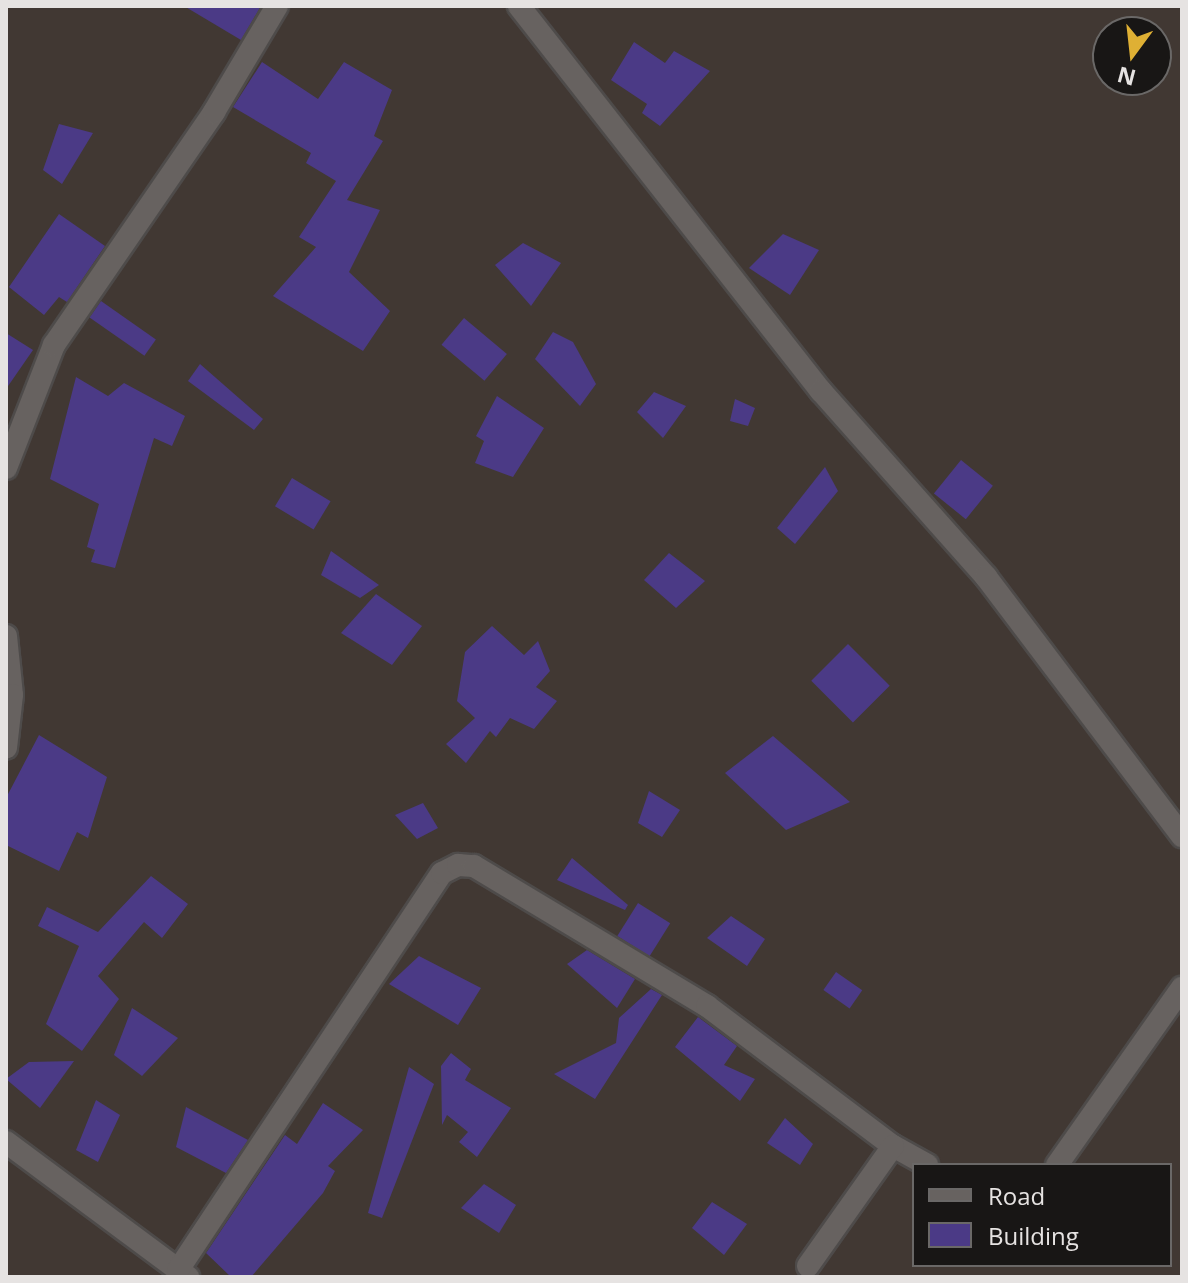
<!DOCTYPE html>
<html>
<head>
<meta charset="utf-8">
<style>
  body { margin:0 }
  #map { position:relative; width:1188px; height:1283px; overflow:hidden; background:#322e2c; font-family:"Open Sans",sans-serif }
  div>[style] { position:absolute }
  [style*='--x'] { left:calc(var(--x)*1px); top:calc(var(--y)*1px); width:calc(var(--w)*1px); rotate:calc(var(--a)*1deg) }
  .built>* { inset:0; background:#413833 }
  .building>* { inset:0; background:#4b3a86; transform-origin:0 0 }
  .roads { filter:drop-shadow(2px 0 #4e4b4a) drop-shadow(-2px 0 #4e4b4a) drop-shadow(0 2px #4e4b4a) drop-shadow(0 -2px #4e4b4a) }
  .minor>* { height:22px; margin:-11px; padding:0 11px; transform-origin:11px; border-radius:11px; background:#676260 }
  span { translate:-50% -50%; white-space:nowrap; text-align:center; line-height:1.15; -webkit-text-stroke:6px #181615; paint-order:stroke }
  .frame { position:absolute; inset:0; border:8px solid #e6e3e2; pointer-events:none }
  .legend { position:absolute; left:912px; top:1163px; width:260px; height:104px; box-sizing:border-box; background:#181615; border:2px solid #6a6867; margin:0; padding:10px 14px; list-style:none; font-size:24px; color:#e6e3e2 }
  .legend li { display:flex; align-items:center; gap:16px; height:40px }
  .legend b { width:40px; border:2px solid #6a6867 }
  .north { position:absolute; left:1092px; top:16px; width:80px; height:80px; box-sizing:border-box; background:#181615; border:2px solid #6a6867; border-radius:50%; rotate:195deg; font-size:22px; font-weight:700; line-height:32px; text-align:center; color:#e6e3e2 }
  .north::after { content:''; display:block; margin:auto; width:28px; height:36px; background:#dfb034; clip-path:polygon(50% 0,100% 100%,50% 72%,0 100%) }
</style>
</head>
<body>
<div id="map">
  <div class="built">
    <div style="clip-path:polygon(evenodd,6px 6px,1182px 6px,1182px 1277px,6px 1277px,6px 6px,1108px 32px,1156px 32px,1156px 80px,1108px 80px,1108px 32px,6px 6px,914px 1165px,1170px 1165px,1170px 1265px,914px 1265px,914px 1165px)"></div>
  </div>
  <div class="building">
    <div style="clip-path:polygon(184px 6px,261px 6px,241px 40px)"></div>
    <div style="clip-path:polygon(634px 42px,665px 63px,674px 51px,710px 71px,660px 126px,642px 113px,647px 104px,611px 80px)"></div>
    <div style="clip-path:polygon(262px 62px,318px 99px,344px 62px,392px 90px,374px 136px,383px 141px,347px 200px,380px 210px,349px 272px,390px 311px,363px 351px,273px 296px,316px 247px,299px 237px,336px 181px,306px 163px,311px 153px,233px 107px)"></div>
    <div style="clip-path:polygon(59px 124px,93px 133px,62px 184px,43px 170px)"></div>
    <div style="clip-path:polygon(59px 214px,105px 246px,67px 302px,59px 297px,44px 315px,9px 287px)"></div>
    <div style="clip-path:polygon(783px 234px,819px 250px,790px 295px,749px 268px)"></div>
    <div style="clip-path:polygon(523px 243px,561px 263px,531px 306px,495px 265px)"></div>
    <div style="left:101px;top:301px;width:67px;height:20px;rotate:35deg"></div>
    <div style="left:464px;top:318px;width:56px;height:35px;rotate:40deg"></div>
    <div style="clip-path:polygon(553px 332px,573px 342px,596px 384px,580px 406px,535px 359px)"></div>
    <div style="clip-path:polygon(6px 333px,33px 350px,6px 389px)"></div>
    <div style="clip-path:polygon(200px 364px,263px 419px,254px 430px,188px 381px)"></div>
    <div style="clip-path:polygon(76px 377px,108px 396px,124px 383px,185px 416px,172px 446px,154px 438px,115px 568px,91px 562px,95px 550px,87px 547px,99px 504px,50px 479px)"></div>
    <div style="clip-path:polygon(654px 392px,686px 406px,663px 438px,637px 412px)"></div>
    <div style="clip-path:polygon(497px 396px,544px 428px,513px 477px,475px 463px,484px 441px,476px 436px)"></div>
    <div style="clip-path:polygon(735px 399px,755px 408px,748px 426px,730px 421px)"></div>
    <div style="left:961px;top:460px;width:41px;height:43px;rotate:39deg"></div>
    <div style="clip-path:polygon(825px 467px,838px 491px,795px 544px,777px 528px)"></div>
    <div style="left:292px;top:478px;width:45px;height:33px;rotate:31deg"></div>
    <div style="clip-path:polygon(331px 551px,379px 585px,360px 598px,321px 575px)"></div>
    <div style="clip-path:polygon(669px 553px,705px 581px,676px 608px,644px 580px)"></div>
    <div style="clip-path:polygon(376px 594px,422px 626px,392px 665px,341px 633px)"></div>
    <div style="clip-path:polygon(492px 626px,524px 655px,538px 641px,550px 671px,536px 687px,557px 701px,534px 729px,510px 718px,496px 737px,490px 731px,466px 763px,446px 744px,475px 718px,457px 701px,465px 652px)"></div>
    <div style="left:848px;top:644px;width:59px;height:52px;rotate:45deg"></div>
    <div style="clip-path:polygon(39px 735px,107px 777px,88px 838px,77px 832px,59px 871px,6px 845px,6px 798px)"></div>
    <div style="clip-path:polygon(773px 736px,850px 802px,786px 830px,725px 773px)"></div>
    <div style="clip-path:polygon(649px 791px,680px 810px,662px 837px,638px 823px)"></div>
    <div style="clip-path:polygon(423px 803px,438px 828px,417px 839px,395px 815px)"></div>
    <div style="clip-path:polygon(572px 858px,628px 905px,625px 910px,557px 880px)"></div>
    <div style="clip-path:polygon(151px 876px,188px 904px,162px 938px,144px 922px,98px 976px,119px 999px,82px 1051px,46px 1024px,79px 946px,38px 926px,47px 907px,98px 932px)"></div>
    <div style="left:638px;top:903px;width:38px;height:39px;rotate:32deg"></div>
    <div style="clip-path:polygon(731px 916px,765px 939px,747px 966px,707px 938px)"></div>
    <div style="clip-path:polygon(587px 950px,635px 979px,617px 1008px,567px 964px)"></div>
    <div style="clip-path:polygon(419px 956px,481px 988px,458px 1025px,389px 984px)"></div>
    <div style="left:836px;top:972px;width:32px;height:22px;rotate:35deg"></div>
    <div style="clip-path:polygon(651px 989px,662px 995px,595px 1099px,554px 1074px,616px 1043px,619px 1018px)"></div>
    <div style="clip-path:polygon(132px 1008px,178px 1038px,142px 1076px,114px 1055px)"></div>
    <div style="clip-path:polygon(698px 1017px,737px 1046px,724px 1065px,755px 1079px,740px 1101px,675px 1047px)"></div>
    <div style="clip-path:polygon(451px 1053px,471px 1069px,465px 1080px,511px 1108px,477px 1157px,459px 1142px,468px 1132px,447px 1115px,442px 1125px,441px 1066px)"></div>
    <div style="clip-path:polygon(74px 1061px,40px 1108px,6px 1079px,29px 1062px)"></div>
    <div style="clip-path:polygon(409px 1067px,434px 1084px,382px 1218px,368px 1213px)"></div>
    <div style="clip-path:polygon(96px 1100px,120px 1115px,98px 1162px,76px 1150px)"></div>
    <div style="clip-path:polygon(323px 1103px,363px 1130px,328px 1166px,335px 1171px,323px 1193px,251px 1277px,231px 1277px,206px 1253px,285px 1135px,297px 1144px)"></div>
    <div style="clip-path:polygon(186px 1107px,248px 1140px,226px 1173px,176px 1147px)"></div>
    <div style="clip-path:polygon(785px 1118px,813px 1144px,800px 1165px,767px 1143px)"></div>
    <div style="clip-path:polygon(484px 1184px,516px 1205px,499px 1233px,461px 1208px)"></div>
    <div style="clip-path:polygon(712px 1202px,747px 1224px,724px 1255px,692px 1228px)"></div>
  </div>
  <div class="roads">
    <div class="minor">
      <div style="--x:519;--y:6;--w:489;--a:51.9"></div>
      <div style="--x:821;--y:391;--w:249;--a:48.4"></div>
      <div style="--x:986;--y:577;--w:325;--a:52.9"></div>
      <div style="--x:6;--y:468;--w:132;--a:-68.7"></div>
      <div style="--x:54;--y:345;--w:283;--a:-55.5"></div>
      <div style="--x:214;--y:112;--w:123;--a:-59.3"></div>
      <div style="--x:6;--y:636;--w:59;--a:84.2"></div>
      <div style="--x:12;--y:695;--w:53;--a:96.5"></div>
      <div style="--x:6;--y:1142;--w:227;--a:36.6"></div>
      <div style="--x:893;--y:1146;--w:39;--a:29"></div>
      <div style="--x:1057;--y:1165;--w:217;--a:-54.8"></div>
      <div style="--x:178;--y:1270;--w:477;--a:-56.4"></div>
      <div style="--x:442;--y:873;--w:18;--a:-27"></div>
      <div style="--x:458;--y:865;--w:16;--a:4"></div>
      <div style="--x:474;--y:866;--w:272;--a:31"></div>
      <div style="--x:707;--y:1006;--w:233;--a:37"></div>
      <div style="--x:893;--y:1146;--w:147;--a:125.3"></div>
    </div>
  </div>
  <div class="frame"></div>
  <ul class="legend">
  <li><b style="height:10px;background:#676260"></b>Road</li>
  <li><b style="height:22px;background:#4b3a86"></b>Building</li>
  </ul>
  <div class="north">N</div>
</div>
</body>
</html>
